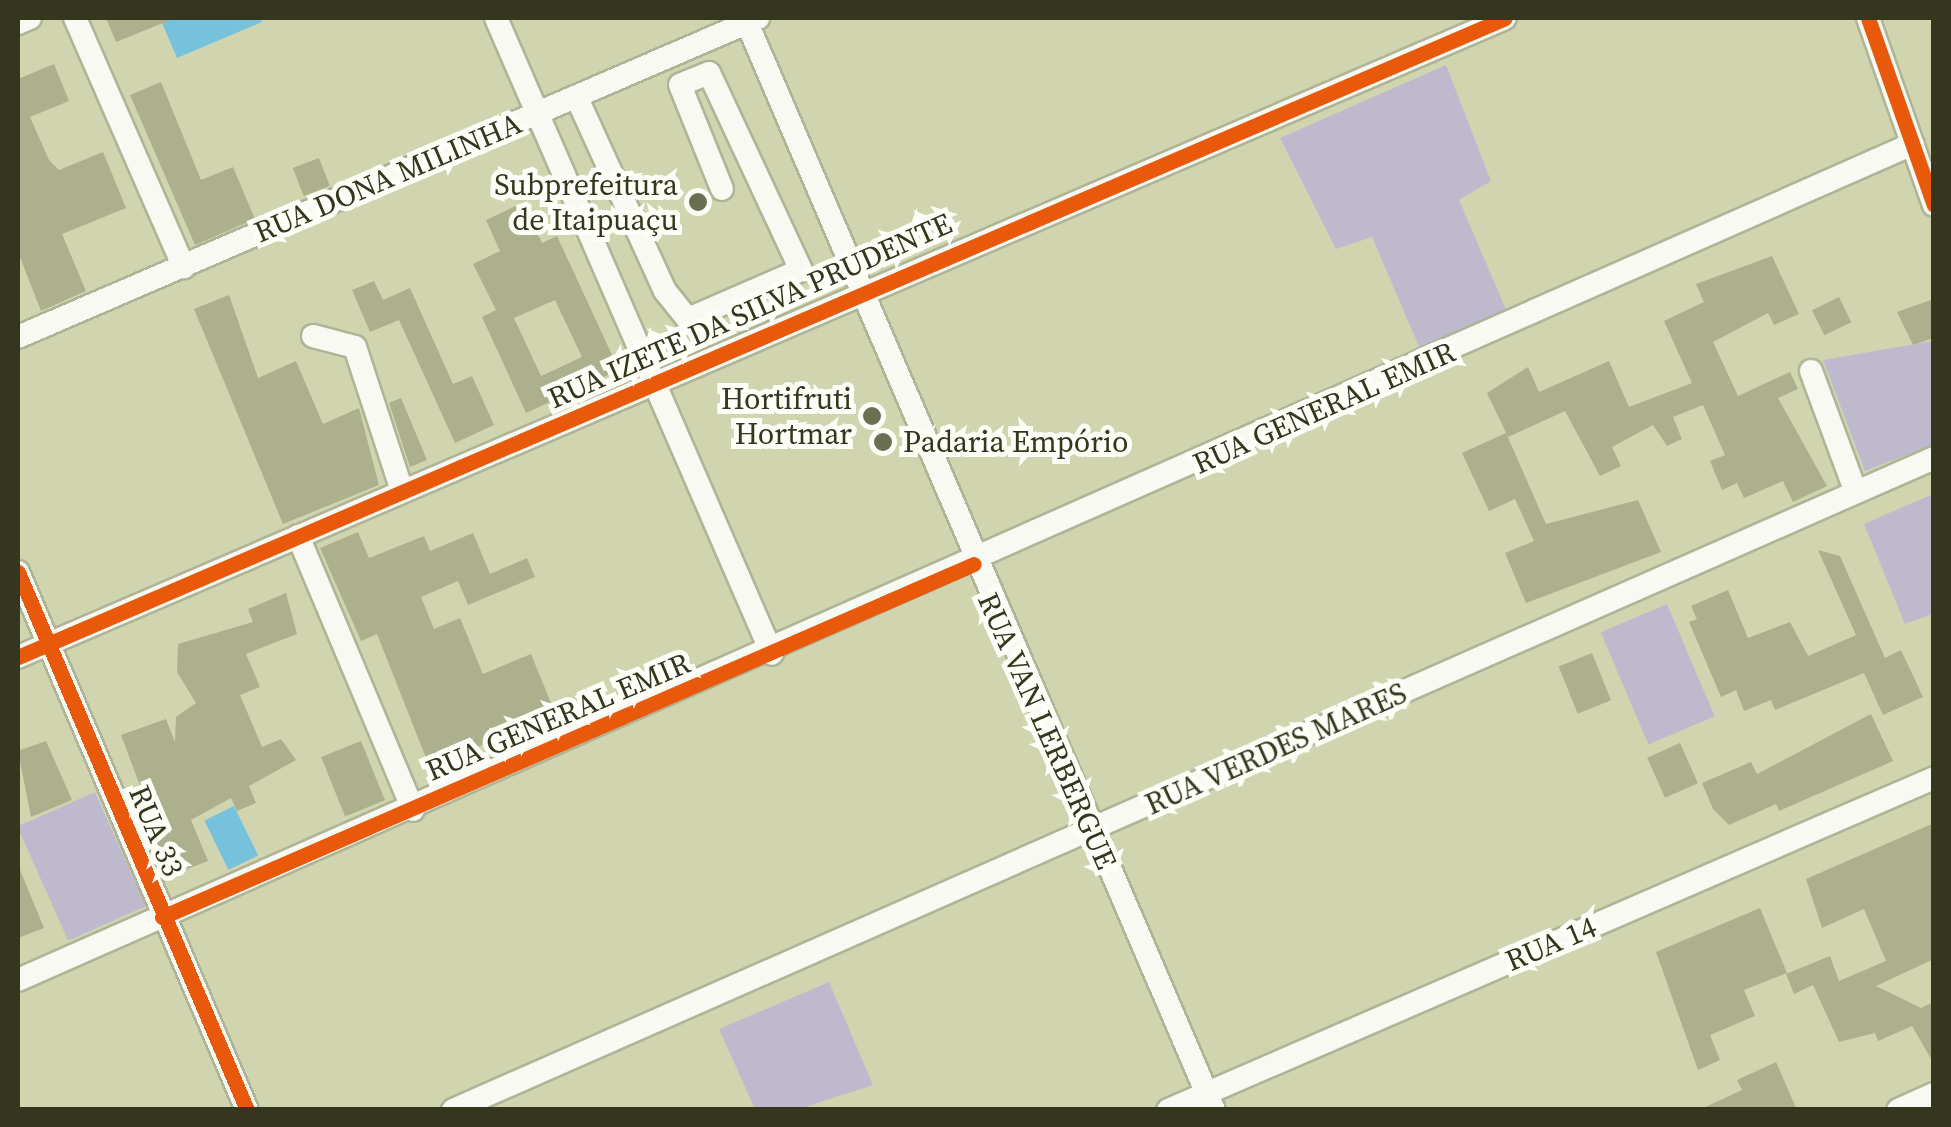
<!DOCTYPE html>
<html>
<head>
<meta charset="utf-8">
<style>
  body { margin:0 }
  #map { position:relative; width:1951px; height:1127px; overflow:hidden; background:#d0d5af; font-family:"Source Serif 4",serif }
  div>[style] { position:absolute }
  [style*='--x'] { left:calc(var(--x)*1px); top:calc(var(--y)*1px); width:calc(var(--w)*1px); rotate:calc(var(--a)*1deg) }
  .green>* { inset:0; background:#bfb9ce; transform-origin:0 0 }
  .water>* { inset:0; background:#76c2dc; transform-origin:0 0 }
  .building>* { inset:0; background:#acb08c; transform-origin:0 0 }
  .roads { filter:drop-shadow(2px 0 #b0b496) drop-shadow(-2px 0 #b0b496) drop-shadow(0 2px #b0b496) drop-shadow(0 -2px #b0b496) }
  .minor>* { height:22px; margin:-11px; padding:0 11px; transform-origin:11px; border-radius:11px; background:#f8f9f3 }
  .cycleway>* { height:15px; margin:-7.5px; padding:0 7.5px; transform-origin:7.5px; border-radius:7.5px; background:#e8590c }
  .dots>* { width:28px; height:28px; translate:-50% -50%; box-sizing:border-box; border:5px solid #fdfef8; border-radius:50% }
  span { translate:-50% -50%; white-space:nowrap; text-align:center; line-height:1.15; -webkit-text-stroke:10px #fdfef8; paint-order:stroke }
  .street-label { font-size:30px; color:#34371d }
  .poi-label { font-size:30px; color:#34371d }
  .right { translate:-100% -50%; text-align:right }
  .left { translate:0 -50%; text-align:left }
  .frame { position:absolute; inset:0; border:20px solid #34371d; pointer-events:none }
</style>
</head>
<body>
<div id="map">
  <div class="green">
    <div style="clip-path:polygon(1446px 65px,1491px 181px,1459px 200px,1507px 312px,1420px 349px,1372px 237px,1336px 249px,1280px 138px)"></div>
    <div style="clip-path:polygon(1933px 341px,1933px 445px,1865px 471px,1823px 360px)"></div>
    <div style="clip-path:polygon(1933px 494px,1933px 614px,1905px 624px,1864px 524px)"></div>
    <div style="left:1667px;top:604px;width:122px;height:72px;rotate:67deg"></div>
    <div style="left:95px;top:792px;width:125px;height:85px;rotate:66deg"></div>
    <div style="clip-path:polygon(829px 982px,873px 1085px,799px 1109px,755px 1109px,719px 1029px)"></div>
  </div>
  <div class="water">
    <div style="clip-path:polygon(160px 18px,260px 18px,262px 22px,177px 58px)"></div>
    <div style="left:234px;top:806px;width:55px;height:33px;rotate:64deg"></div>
  </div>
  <div class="building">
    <div style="clip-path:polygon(106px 18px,175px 18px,116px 42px)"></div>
    <div style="clip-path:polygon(54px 64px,69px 101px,30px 117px,49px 160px,59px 170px,103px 152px,126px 208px,62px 234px,86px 291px,41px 311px,18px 252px,18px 79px)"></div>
    <div style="clip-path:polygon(161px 82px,201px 180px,233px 167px,255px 219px,195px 245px,130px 95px)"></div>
    <div style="left:319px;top:158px;width:30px;height:28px;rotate:69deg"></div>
    <div style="clip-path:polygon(evenodd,522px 203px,542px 243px,557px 236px,619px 370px,526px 413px,482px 317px,496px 310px,473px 264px,500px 251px,486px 220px,522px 203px,555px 300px,582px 357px,541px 376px,514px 318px,555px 300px)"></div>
    <div style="clip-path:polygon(1772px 256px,1799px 314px,1774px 325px,1768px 313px,1713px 342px,1738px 396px,1790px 372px,1798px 389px,1778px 398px,1827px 486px,1793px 502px,1783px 481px,1744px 498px,1737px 483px,1722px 490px,1710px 461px,1725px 455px,1703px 405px,1673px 417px,1682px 439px,1667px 446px,1653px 425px,1612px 447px,1621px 466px,1600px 476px,1565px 411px,1508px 437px,1487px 393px,1528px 367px,1539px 392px,1609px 361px,1629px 407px,1692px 383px,1664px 321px,1704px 302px,1696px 284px)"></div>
    <div style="clip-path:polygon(374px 281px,383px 300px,410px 288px,453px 384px,472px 376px,494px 425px,455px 443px,399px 320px,370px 332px,352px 290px)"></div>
    <div style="clip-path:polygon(229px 295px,258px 378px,296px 361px,323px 424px,359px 408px,379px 485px,283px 524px,194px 309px)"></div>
    <div style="left:1839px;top:297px;width:28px;height:30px;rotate:64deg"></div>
    <div style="clip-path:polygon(1934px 299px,1934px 338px,1913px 345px,1897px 312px)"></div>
    <div style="clip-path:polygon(401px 398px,427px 460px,410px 467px,389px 403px)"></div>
    <div style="clip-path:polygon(1506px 433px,1546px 524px,1638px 500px,1661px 552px,1526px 603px,1505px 553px,1534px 541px,1515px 499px,1489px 511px,1462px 453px)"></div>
    <div style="clip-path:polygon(358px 532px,369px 558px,424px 536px,430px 551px,473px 533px,490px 574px,527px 558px,535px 577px,468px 605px,458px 581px,421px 597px,434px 629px,460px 618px,483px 674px,531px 654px,551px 703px,525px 715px,533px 735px,515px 742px,510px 729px,432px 773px,377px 634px,361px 641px,320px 548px)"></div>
    <div style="clip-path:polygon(1818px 550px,1840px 556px,1885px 658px,1901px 650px,1923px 697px,1883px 715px,1864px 673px,1775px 710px,1771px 700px,1744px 711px,1736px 690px,1721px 697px,1689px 622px,1697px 619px,1691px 606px,1728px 590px,1748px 638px,1790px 622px,1808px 656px,1856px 635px)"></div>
    <div style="clip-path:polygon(286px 593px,297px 634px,246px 654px,260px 687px,240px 695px,262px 747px,281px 739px,296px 760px,249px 786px,256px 803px,237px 811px,231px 798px,191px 820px,208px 861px,172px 875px,139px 807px,142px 791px,121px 735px,166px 719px,175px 742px,176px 717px,196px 703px,177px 672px,178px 644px,253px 622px,248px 609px)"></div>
    <div style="left:1592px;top:653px;width:51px;height:36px;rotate:68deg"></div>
    <div style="clip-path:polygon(1871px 714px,1893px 761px,1779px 811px,1776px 804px,1729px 825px,1713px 809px,1702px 783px,1751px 762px,1757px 774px)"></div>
    <div style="clip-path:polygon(46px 741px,72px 800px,31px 817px,18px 751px)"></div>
    <div style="left:361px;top:741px;width:64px;height:43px;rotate:68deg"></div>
    <div style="left:1680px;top:743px;width:44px;height:36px;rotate:66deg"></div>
    <div style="clip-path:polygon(1934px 823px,1934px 959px,1876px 986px,1921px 1008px,1934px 1002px,1934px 1064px,1912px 1026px,1878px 1041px,1875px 1033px,1839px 1042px,1813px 985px,1794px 994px,1786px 974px,1830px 956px,1839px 981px,1886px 961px,1864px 909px,1822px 928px,1806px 879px)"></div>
    <div style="clip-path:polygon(18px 865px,44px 928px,18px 938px)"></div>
    <div style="clip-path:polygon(1760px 908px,1787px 973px,1744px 990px,1755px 1016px,1710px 1035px,1720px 1060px,1698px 1070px,1656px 952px)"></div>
    <div style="clip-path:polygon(1776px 1062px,1797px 1110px,1699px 1110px,1742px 1090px,1737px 1080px)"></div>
  </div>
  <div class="roads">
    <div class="minor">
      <div style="--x:75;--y:18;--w:272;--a:66.4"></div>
      <div style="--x:496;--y:18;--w:693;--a:66.54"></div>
      <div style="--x:745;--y:18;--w:1188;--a:66.76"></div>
      <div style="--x:1868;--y:18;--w:198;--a:70.6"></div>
      <div style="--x:18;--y:23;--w:13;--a:-23"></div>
      <div style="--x:577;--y:98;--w:212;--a:65.5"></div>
      <div style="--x:665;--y:291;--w:36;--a:51"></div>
      <div style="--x:688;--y:319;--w:123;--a:-23.4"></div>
      <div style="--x:801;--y:270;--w:217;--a:-115"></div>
      <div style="--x:709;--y:73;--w:31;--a:158"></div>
      <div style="--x:680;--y:85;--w:112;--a:68"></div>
      <div style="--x:313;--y:336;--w:43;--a:14.7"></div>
      <div style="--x:355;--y:347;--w:151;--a:71.9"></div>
      <div style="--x:18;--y:337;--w:806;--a:-23.32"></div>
      <div style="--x:1811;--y:371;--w:127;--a:69.7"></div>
      <div style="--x:298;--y:536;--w:297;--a:67.2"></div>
      <div style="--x:18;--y:572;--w:585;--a:66.94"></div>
      <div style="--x:18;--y:657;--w:1618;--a:-23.25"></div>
      <div style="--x:18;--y:980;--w:2071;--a:-23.81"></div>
      <div style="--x:453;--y:1110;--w:1618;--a:-23.76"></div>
      <div style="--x:1168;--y:1110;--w:835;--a:-23.43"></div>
      <div style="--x:1898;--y:1110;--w:39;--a:-24"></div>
    </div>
  </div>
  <div class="cycleway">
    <div style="--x:1868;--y:18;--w:198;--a:70.6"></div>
    <div style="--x:18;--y:572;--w:585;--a:66.94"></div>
    <div style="--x:18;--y:657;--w:1618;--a:-23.25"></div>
    <div style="--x:162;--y:917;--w:885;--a:-23.5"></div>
  </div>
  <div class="dots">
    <div style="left:698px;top:202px;background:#6b6e50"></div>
    <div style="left:872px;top:416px;background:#6b6e50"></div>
    <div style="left:883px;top:442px;background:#6b6e50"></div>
  </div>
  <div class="street-label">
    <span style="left:388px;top:178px;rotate:-23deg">RUA DONA MILINHA</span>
    <span style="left:750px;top:311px;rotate:-24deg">RUA IZETE DA SILVA PRUDENTE</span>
    <span style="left:1324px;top:408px;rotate:-24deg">RUA GENERAL EMIR</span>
    <span style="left:558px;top:717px;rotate:-23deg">RUA GENERAL EMIR</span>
    <span style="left:1047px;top:731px;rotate:66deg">RUA VAN LERBERGUE</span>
    <span style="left:1276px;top:749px;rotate:-24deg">RUA VERDES MARES</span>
    <span style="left:156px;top:831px;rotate:67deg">RUA 33</span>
    <span style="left:1551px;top:944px;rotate:-23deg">RUA 14</span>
  </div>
  <div class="poi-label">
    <span class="right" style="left:678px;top:202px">Subprefeitura<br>de Itaipuaçu</span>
    <span class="right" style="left:852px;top:416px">Hortifruti<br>Hortmar</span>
    <span class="left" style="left:903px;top:442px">Padaria Empório</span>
  </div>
  <div class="frame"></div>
</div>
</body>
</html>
